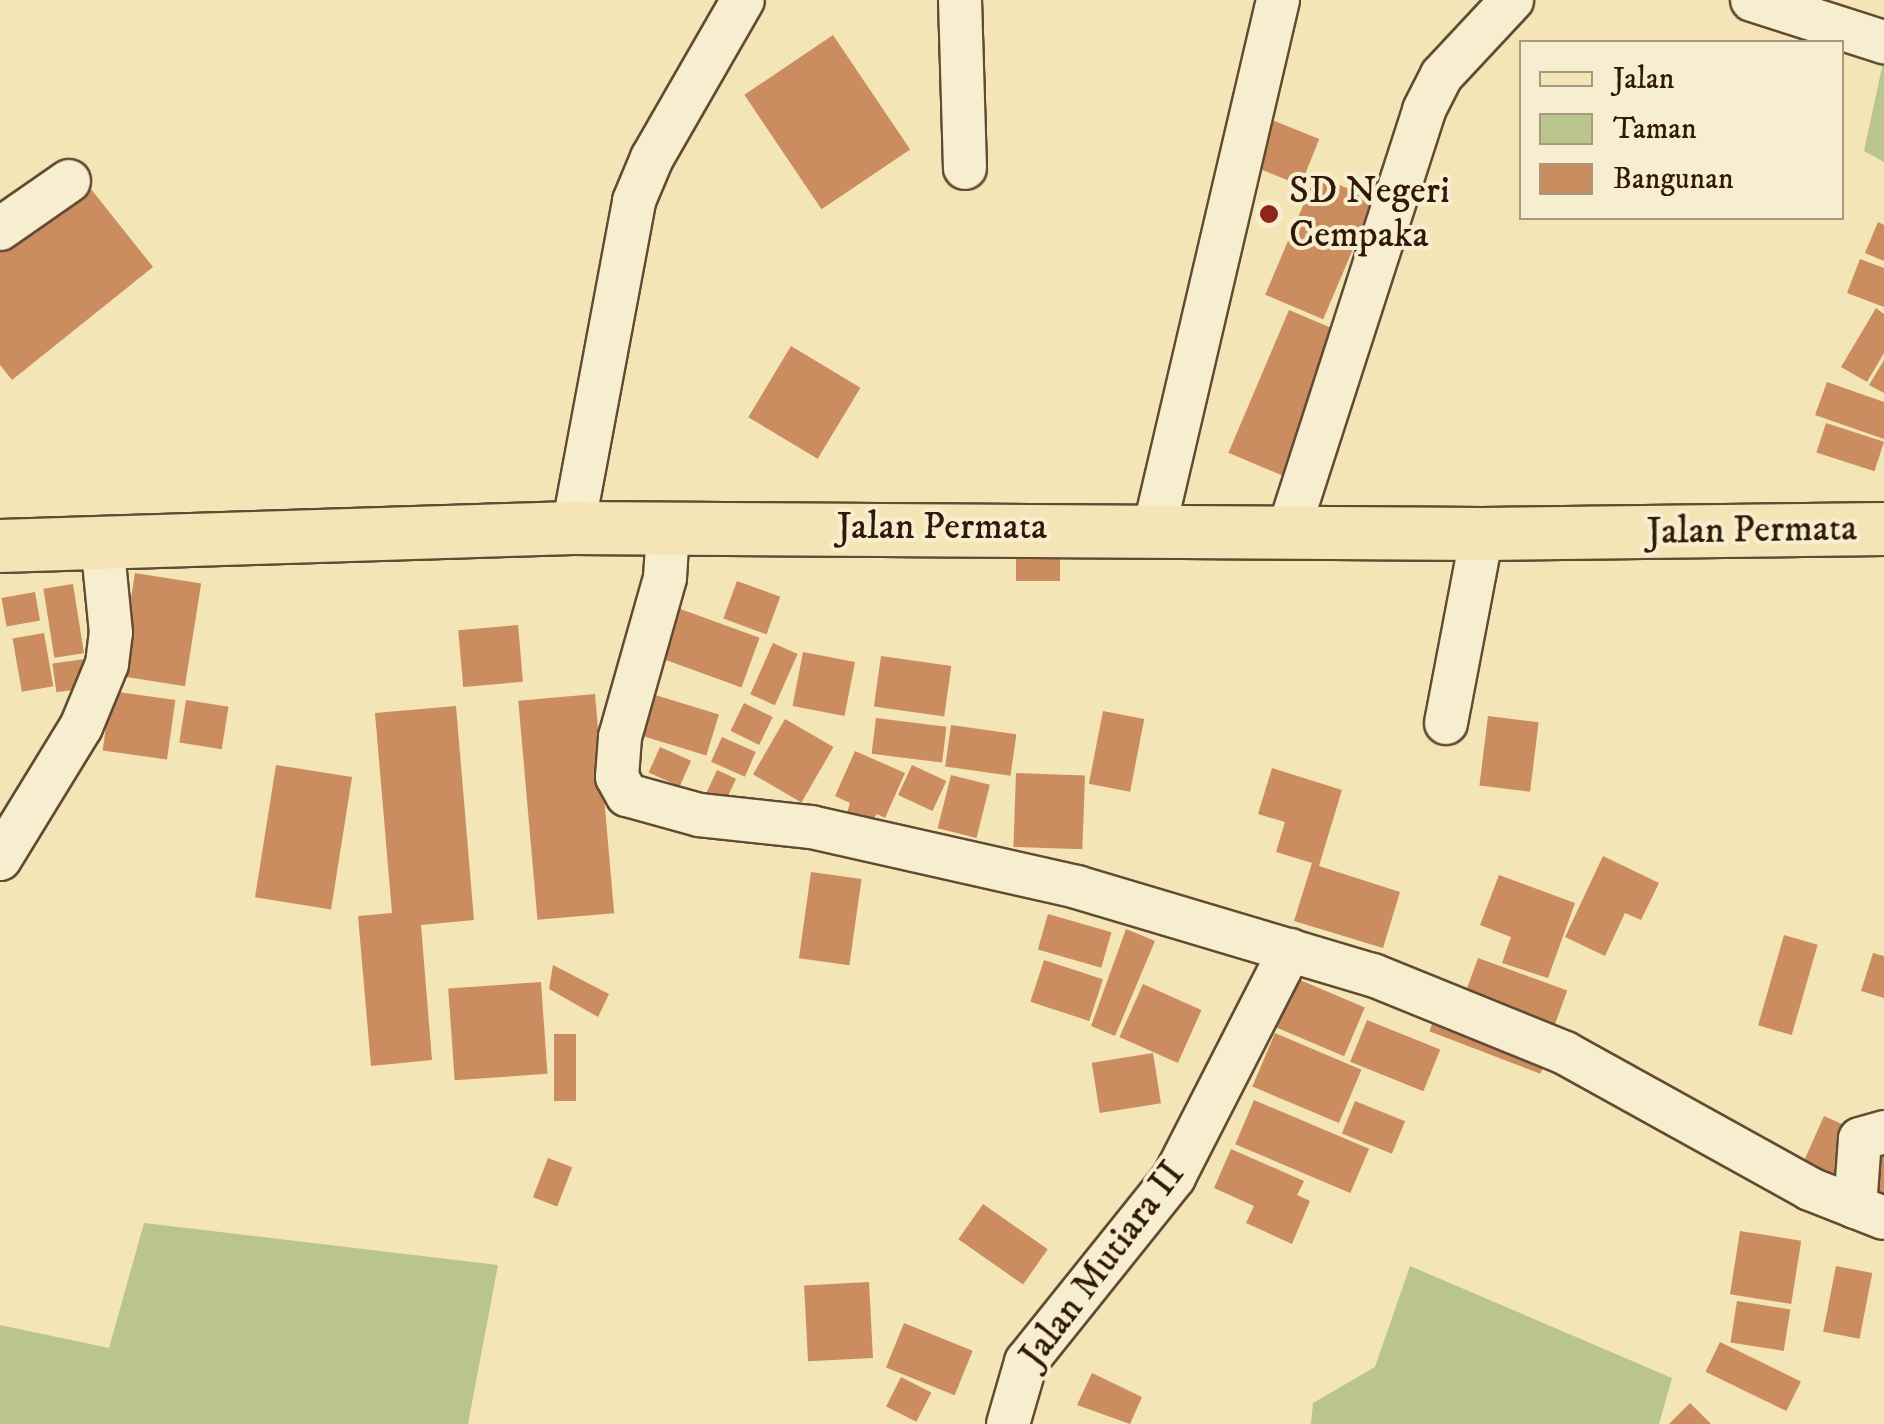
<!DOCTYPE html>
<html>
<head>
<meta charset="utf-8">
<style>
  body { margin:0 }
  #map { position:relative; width:1884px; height:1424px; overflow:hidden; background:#f3e5b5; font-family:"IM FELL DW Pica",serif }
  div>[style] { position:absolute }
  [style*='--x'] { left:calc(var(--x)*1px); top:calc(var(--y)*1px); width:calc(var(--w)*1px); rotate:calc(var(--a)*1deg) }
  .green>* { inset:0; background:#bac58e }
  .building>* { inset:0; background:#cb8d60; transform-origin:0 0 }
  .roads { filter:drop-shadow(2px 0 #624b33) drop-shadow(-2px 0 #624b33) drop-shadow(0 2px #624b33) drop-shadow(0 -2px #624b33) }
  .minor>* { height:42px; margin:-21px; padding:0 21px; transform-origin:21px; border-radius:21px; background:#f7eecf }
  .major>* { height:52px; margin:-26px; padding:0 26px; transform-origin:26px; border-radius:26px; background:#f3e5b5 }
  .dots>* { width:28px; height:28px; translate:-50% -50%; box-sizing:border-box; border:5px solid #f7eecf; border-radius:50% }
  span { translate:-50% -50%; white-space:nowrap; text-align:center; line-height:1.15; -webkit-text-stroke:8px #f7eecf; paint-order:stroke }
  .poi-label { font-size:38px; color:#311808 }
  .left { translate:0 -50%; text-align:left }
  .street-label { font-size:38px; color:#311808 }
  .legend { position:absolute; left:1519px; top:40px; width:325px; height:180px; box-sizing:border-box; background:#f7eecf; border:2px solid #a8987f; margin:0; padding:12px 18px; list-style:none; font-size:30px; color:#311808 }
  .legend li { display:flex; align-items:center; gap:20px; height:50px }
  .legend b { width:50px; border:2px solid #a8987f }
</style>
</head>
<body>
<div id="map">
  <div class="green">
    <div style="clip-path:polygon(1884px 58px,1884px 162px,1864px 151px)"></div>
    <div style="clip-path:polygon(144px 1223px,498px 1265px,468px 1424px,0 1424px,0 1325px,109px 1348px)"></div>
    <div style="clip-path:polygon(1410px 1266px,1672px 1378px,1659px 1424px,1311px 1424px,1313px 1403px,1375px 1367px)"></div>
  </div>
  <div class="building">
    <div style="left:833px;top:35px;width:138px;height:107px;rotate:56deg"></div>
    <div style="left:1272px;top:120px;width:51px;height:50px;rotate:22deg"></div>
    <div style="left:1316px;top:175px;width:63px;height:130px;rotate:23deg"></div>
    <div style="clip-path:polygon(83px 179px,153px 267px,12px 380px,0 365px,0 245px)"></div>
    <div style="clip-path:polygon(1878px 222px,1884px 225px,1884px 261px,1865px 253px)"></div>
    <div style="clip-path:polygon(1860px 259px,1884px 268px,1884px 307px,1847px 293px)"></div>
    <div style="clip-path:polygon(1876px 308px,1884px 314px,1884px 353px,1867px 382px,1841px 367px)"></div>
    <div style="left:1289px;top:310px;width:59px;height:155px;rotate:23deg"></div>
    <div style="left:791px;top:346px;width:81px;height:83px;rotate:31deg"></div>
    <div style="clip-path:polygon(1884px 360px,1884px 393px,1869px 385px)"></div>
    <div style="clip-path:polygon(1827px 382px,1884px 402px,1884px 439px,1815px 415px)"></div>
    <div style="left:1826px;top:423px;width:61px;height:31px;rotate:18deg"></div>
    <div style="left:1016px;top:553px;width:44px;height:28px"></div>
    <div style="left:135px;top:573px;width:67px;height:104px;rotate:9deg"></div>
    <div style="left:737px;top:581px;width:46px;height:40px;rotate:20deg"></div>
    <div style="left:73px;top:584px;width:70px;height:30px;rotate:81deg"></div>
    <div style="left:35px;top:592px;width:29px;height:34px;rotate:80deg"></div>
    <div style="left:675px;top:607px;width:90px;height:53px;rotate:20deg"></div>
    <div style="left:518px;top:625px;width:57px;height:60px;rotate:85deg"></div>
    <div style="left:44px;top:633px;width:54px;height:32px;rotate:80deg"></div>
    <div style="left:773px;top:643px;width:27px;height:56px;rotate:24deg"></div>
    <div style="left:803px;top:652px;width:53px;height:55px;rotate:11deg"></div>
    <div style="left:881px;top:656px;width:71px;height:51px;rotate:8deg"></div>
    <div style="left:85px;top:659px;width:29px;height:33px;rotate:82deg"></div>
    <div style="left:111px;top:691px;width:65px;height:60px;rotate:8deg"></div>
    <div style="left:595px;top:694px;width:220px;height:77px;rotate:85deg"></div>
    <div style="left:652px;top:694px;width:70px;height:43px;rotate:17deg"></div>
    <div style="left:186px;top:700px;width:43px;height:43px;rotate:9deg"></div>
    <div style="left:744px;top:703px;width:32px;height:31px;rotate:26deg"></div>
    <div style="clip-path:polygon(456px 706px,474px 920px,421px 925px,432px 1060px,371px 1066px,358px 916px,392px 913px,375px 713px)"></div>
    <div style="left:1103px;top:711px;width:42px;height:74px;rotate:11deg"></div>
    <div style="left:1488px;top:716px;width:51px;height:70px;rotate:7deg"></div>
    <div style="left:876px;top:718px;width:71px;height:36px;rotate:7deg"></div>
    <div style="left:785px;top:719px;width:56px;height:64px;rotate:30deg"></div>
    <div style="left:951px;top:725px;width:66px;height:42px;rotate:8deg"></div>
    <div style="left:722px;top:737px;width:37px;height:27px;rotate:24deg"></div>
    <div style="left:660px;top:747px;width:34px;height:28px;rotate:24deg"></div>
    <div style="clip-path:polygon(855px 751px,905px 773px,885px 818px,877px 814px,871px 822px,847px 813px,850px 803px,835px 796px)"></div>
    <div style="left:276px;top:765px;width:77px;height:134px;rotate:9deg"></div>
    <div style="left:912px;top:765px;width:38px;height:33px;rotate:25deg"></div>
    <div style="clip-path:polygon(1272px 768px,1342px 790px,1319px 866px,1400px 892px,1383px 948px,1294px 921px,1312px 863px,1276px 852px,1285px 822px,1258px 814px)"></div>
    <div style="left:717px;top:770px;width:21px;height:25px;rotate:25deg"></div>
    <div style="left:1016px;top:773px;width:69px;height:74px;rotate:2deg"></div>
    <div style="left:951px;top:775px;width:40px;height:55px;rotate:14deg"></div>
    <div style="clip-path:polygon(1603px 856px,1659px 883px,1641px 920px,1625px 913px,1605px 956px,1565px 937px)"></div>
    <div style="left:811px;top:872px;width:51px;height:87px;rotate:8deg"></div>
    <div style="clip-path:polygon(1499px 875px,1575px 903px,1548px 978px,1502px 963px,1511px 937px,1480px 925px)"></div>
    <div style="left:1048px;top:914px;width:66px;height:37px;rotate:16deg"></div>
    <div style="clip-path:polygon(1126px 929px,1155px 941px,1115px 1036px,1091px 1026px)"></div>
    <div style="left:1784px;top:935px;width:35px;height:94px;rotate:16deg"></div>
    <div style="clip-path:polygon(1873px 953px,1884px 956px,1884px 998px,1861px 991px)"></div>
    <div style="left:1478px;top:958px;width:95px;height:37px;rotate:20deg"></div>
    <div style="left:1044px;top:960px;width:62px;height:44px;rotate:18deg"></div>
    <div style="clip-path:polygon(553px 965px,609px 994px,598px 1017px,549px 989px)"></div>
    <div style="left:1293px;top:977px;width:78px;height:53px;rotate:23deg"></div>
    <div style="left:541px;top:982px;width:92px;height:93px;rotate:86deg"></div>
    <div style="left:1143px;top:984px;width:64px;height:58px;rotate:24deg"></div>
    <div style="left:1439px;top:1006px;width:119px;height:27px;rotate:21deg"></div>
    <div style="left:1367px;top:1020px;width:79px;height:45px;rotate:22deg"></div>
    <div style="left:1275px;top:1033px;width:94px;height:58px;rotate:23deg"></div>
    <div style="left:554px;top:1034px;width:22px;height:67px"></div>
    <div style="left:1153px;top:1053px;width:51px;height:62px;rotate:81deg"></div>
    <div style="left:1254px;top:1100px;width:125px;height:48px;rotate:23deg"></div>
    <div style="left:1355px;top:1101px;width:54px;height:35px;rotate:22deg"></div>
    <div style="left:1824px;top:1116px;width:36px;height:57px;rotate:24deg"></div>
    <div style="clip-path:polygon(1231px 1149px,1304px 1181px,1297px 1195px,1310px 1201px,1292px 1244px,1246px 1223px,1254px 1206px,1214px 1188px)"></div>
    <div style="clip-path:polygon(1884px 1150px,1884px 1212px,1872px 1208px,1866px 1152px)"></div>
    <div style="left:548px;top:1158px;width:26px;height:42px;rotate:21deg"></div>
    <div style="left:983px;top:1204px;width:79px;height:43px;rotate:35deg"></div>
    <div style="left:1740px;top:1231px;width:62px;height:64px;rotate:9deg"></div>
    <div style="left:1836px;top:1266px;width:37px;height:67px;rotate:11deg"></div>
    <div style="left:869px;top:1282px;width:76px;height:65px;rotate:87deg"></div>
    <div style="left:1737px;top:1301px;width:54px;height:42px;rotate:9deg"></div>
    <div style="left:904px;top:1323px;width:74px;height:48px;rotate:22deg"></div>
    <div style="left:1720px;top:1342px;width:90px;height:33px;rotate:26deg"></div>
    <div style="clip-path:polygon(1092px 1373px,1142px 1397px,1130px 1424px,1077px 1405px)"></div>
    <div style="left:901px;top:1377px;width:34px;height:33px;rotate:27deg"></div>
    <div style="clip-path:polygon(1690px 1403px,1711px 1424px,1669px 1424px)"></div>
  </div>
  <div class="roads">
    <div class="minor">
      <div style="--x:960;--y:0;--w:168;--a:88.3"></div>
      <div style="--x:1752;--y:0;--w:139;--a:17.7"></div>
      <div style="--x:0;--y:229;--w:84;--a:-34.8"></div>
      <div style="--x:573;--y:528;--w:333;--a:-79.4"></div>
      <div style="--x:634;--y:201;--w:47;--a:-67.3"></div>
      <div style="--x:652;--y:158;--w:182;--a:-60.1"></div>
      <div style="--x:668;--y:530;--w:48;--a:93.6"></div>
      <div style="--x:665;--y:578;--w:165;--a:105.8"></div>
      <div style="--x:620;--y:737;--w:40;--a:94.3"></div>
      <div style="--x:617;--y:777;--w:21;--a:61"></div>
      <div style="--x:627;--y:795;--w:75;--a:15.5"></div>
      <div style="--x:699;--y:815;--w:113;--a:6.1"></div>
      <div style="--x:811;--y:827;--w:273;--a:12.7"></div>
      <div style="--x:1077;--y:887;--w:309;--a:16.6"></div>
      <div style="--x:1373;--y:975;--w:207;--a:22.1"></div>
      <div style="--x:1565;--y:1053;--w:280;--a:29"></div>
      <div style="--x:1810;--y:1189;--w:79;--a:21.4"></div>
      <div style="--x:1154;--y:530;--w:544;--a:-76.83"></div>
      <div style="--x:1288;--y:532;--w:443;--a:-72.1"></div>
      <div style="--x:1424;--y:110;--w:39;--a:-63"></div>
      <div style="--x:1442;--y:75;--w:103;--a:-47"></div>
      <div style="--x:1446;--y:723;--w:192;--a:-79.2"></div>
      <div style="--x:0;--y:859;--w:155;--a:-58.5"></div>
      <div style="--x:81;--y:727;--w:68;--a:-67.6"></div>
      <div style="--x:107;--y:664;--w:31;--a:-83"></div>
      <div style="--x:111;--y:633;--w:91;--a:-95.6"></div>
      <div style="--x:1855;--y:1207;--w:68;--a:-85.8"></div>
      <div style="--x:1860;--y:1139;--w:25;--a:-16"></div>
      <div style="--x:1008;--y:1424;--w:65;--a:-73.8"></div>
      <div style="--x:1026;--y:1362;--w:237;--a:-51.3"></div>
      <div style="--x:1174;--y:1177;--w:255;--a:-62.9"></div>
    </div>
    <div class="major">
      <div style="--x:0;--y:546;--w:573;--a:-1.8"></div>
      <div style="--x:573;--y:528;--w:909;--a:0.38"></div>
      <div style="--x:1482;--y:534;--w:402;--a:-0.7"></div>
    </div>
  </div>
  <div class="dots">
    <div style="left:1269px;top:214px;background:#8f2418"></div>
  </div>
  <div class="poi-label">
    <span class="left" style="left:1289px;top:214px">SD Negeri<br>Cempaka</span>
  </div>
  <div class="street-label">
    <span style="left:942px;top:528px">Jalan Permata</span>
    <span style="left:1752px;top:531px;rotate:-1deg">Jalan Permata</span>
    <span style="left:1103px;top:1265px;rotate:-53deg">Jalan Mutiara II</span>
  </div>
  <ul class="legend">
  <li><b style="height:12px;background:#f3e5b5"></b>Jalan</li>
  <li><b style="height:28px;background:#bac58e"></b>Taman</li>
  <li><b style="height:28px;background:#cb8d60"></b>Bangunan</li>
  </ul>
</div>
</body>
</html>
